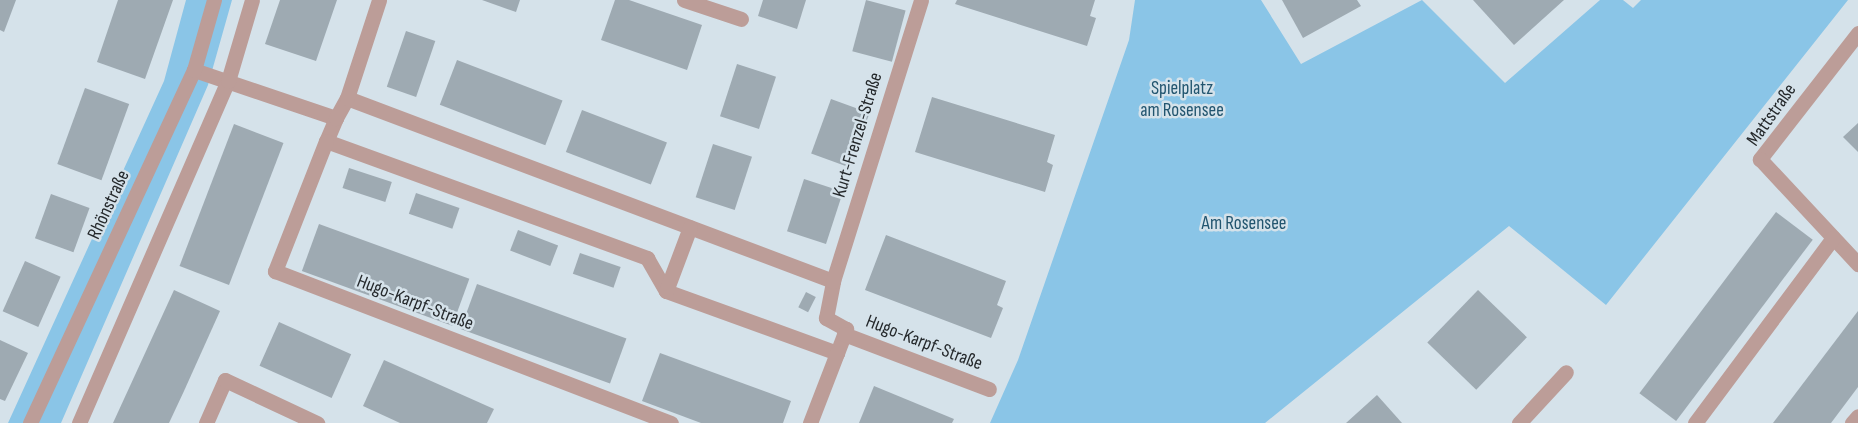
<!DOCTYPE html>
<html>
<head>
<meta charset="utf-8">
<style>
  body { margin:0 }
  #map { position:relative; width:1858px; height:423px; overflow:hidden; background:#d5e2ea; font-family:"Sofia Sans Condensed",sans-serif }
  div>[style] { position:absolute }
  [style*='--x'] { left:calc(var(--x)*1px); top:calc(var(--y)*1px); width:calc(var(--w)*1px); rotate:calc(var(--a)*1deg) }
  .green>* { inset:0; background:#8ac5e7 }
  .building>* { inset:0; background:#9eaab2; transform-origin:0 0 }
  .minor>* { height:15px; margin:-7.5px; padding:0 7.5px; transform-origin:7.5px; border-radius:7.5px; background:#bc9d98 }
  span { translate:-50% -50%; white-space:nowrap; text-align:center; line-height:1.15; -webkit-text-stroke:5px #d5e2ea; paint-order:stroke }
  .park-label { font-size:19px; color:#22556f }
  .street-label { font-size:19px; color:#25292c }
</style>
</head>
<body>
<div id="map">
  <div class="green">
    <div style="clip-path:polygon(186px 0,232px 0,208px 85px,61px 423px,8px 423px,164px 81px)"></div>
    <div style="clip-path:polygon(1135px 0,1261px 0,1301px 64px,1422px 0,1505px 83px,1600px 0,1623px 0,1633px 8px,1641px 0,1848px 0,1606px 305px,1509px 226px,1265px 423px,990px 423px,1018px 360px,1129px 40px)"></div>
  </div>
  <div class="building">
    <div style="clip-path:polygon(0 0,16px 0,4px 32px,0 30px)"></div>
    <div style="clip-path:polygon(118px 0,173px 0,145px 79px,97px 62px)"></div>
    <div style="clip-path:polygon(280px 0,337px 0,316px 61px,265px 44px)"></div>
    <div style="clip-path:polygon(482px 0,520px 0,516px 12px)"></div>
    <div style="clip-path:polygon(615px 0,629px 0,702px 25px,687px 70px,601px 40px)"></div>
    <div style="clip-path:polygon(763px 0,806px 0,797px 29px,758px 16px)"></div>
    <div style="left:866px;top:0;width:41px;height:53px;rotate:15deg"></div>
    <div style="clip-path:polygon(957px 0,1095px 0,1090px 16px,1096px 18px,1087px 46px,955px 4px)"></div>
    <div style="clip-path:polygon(1282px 0,1357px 0,1361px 6px,1303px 38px)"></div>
    <div style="clip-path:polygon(1473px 0,1564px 0,1514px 45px)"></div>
    <div style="left:406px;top:31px;width:31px;height:59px;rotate:19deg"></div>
    <div style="left:457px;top:60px;width:113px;height:48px;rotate:21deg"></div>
    <div style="left:737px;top:64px;width:41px;height:55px;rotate:18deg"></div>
    <div style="left:85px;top:88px;width:47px;height:81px;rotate:20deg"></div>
    <div style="clip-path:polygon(932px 97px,1055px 135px,1047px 162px,1053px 165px,1045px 192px,915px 152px)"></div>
    <div style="left:831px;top:99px;width:41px;height:58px;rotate:20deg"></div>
    <div style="left:582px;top:110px;width:91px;height:45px;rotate:21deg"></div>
    <div style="clip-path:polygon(1858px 123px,1858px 152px,1843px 137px)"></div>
    <div style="left:234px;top:124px;width:53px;height:152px;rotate:21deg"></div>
    <div style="left:713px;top:144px;width:41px;height:56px;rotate:18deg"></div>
    <div style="left:349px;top:168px;width:45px;height:21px;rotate:18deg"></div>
    <div style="left:804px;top:179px;width:41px;height:55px;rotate:18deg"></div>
    <div style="left:416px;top:193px;width:46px;height:22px;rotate:19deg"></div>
    <div style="left:51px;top:194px;width:41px;height:47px;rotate:20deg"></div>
    <div style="left:1776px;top:212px;width:46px;height:227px;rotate:37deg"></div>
    <div style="left:319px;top:224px;width:160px;height:50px;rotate:20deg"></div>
    <div style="left:518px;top:230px;width:43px;height:22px;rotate:21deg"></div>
    <div style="clip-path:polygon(886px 235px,1006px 281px,997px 305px,1003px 308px,991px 338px,865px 290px)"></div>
    <div style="left:580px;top:253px;width:43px;height:22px;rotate:19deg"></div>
    <div style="left:25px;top:261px;width:39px;height:55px;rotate:24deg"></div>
    <div style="left:477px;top:284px;width:159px;height:48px;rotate:20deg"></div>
    <div style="clip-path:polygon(174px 290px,220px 311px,184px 391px,169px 423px,113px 423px)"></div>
    <div style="left:1478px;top:290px;width:68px;height:73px;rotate:44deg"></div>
    <div style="left:806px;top:292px;width:11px;height:17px;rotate:27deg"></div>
    <div style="clip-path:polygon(1858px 311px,1858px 387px,1831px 423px,1773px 423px)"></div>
    <div style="left:279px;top:322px;width:79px;height:48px;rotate:24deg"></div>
    <div style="clip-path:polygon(0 340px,28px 353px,5px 401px,0 399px)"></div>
    <div style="clip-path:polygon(660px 353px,791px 401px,783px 423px,701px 423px,642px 401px)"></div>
    <div style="clip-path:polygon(384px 360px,494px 409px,487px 423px,400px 423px,363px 406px)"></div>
    <div style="clip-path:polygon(874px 386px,954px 419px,952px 423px,859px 423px)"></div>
    <div style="clip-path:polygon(1377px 395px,1402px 423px,1346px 423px)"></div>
  </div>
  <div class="minor">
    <div style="--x:684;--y:0;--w:60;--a:18.4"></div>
    <div style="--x:1858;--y:33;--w:160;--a:127.9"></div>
    <div style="--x:1760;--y:159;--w:144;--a:47"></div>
    <div style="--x:194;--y:70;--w:150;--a:18.7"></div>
    <div style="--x:336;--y:118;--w:25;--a:113"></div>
    <div style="--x:326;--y:141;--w:342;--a:20"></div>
    <div style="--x:647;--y:258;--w:38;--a:60"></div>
    <div style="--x:666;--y:291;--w:182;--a:19.9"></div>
    <div style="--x:837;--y:353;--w:26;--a:-69"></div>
    <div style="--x:846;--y:329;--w:23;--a:-151"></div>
    <div style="--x:826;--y:318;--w:38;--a:-79"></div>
    <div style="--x:833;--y:281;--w:519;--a:-159.37"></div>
    <div style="--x:347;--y:98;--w:23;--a:119"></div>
    <div style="--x:347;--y:98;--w:103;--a:-71.9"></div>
    <div style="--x:326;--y:141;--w:140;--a:111.4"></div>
    <div style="--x:275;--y:271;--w:424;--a:21"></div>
    <div style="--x:833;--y:281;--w:294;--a:-72.6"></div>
    <div style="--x:666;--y:291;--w:68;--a:-69.4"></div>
    <div style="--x:844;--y:334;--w:155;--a:20.8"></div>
    <div style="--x:30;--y:423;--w:389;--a:-65.1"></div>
    <div style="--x:194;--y:70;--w:73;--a:-74.1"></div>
    <div style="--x:79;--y:423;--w:373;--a:-66.5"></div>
    <div style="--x:228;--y:81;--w:84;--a:-73.5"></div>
    <div style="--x:206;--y:423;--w:47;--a:-66.2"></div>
    <div style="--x:225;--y:380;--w:102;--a:25.1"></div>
    <div style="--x:810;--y:423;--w:75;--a:-68.9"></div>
    <div style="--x:1519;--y:423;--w:69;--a:-47.3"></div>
    <div style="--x:1695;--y:423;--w:231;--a:-53.3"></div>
    <div style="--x:1852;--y:423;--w:9;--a:-49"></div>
  </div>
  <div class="park-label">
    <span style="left:1182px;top:100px">Spielplatz<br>am Rosensee</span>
    <span style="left:1244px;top:224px">Am Rosensee</span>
  </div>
  <div class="street-label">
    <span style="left:1772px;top:115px;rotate:-55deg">Mattstraße</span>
    <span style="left:858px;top:135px;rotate:-73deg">Kurt-Frenzel-Straße</span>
    <span style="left:109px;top:205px;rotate:-65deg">Rhönstraße</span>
    <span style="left:415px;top:303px;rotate:21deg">Hugo-Karpf-Straße</span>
    <span style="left:924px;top:343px;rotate:21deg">Hugo-Karpf-Straße</span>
  </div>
</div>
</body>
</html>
